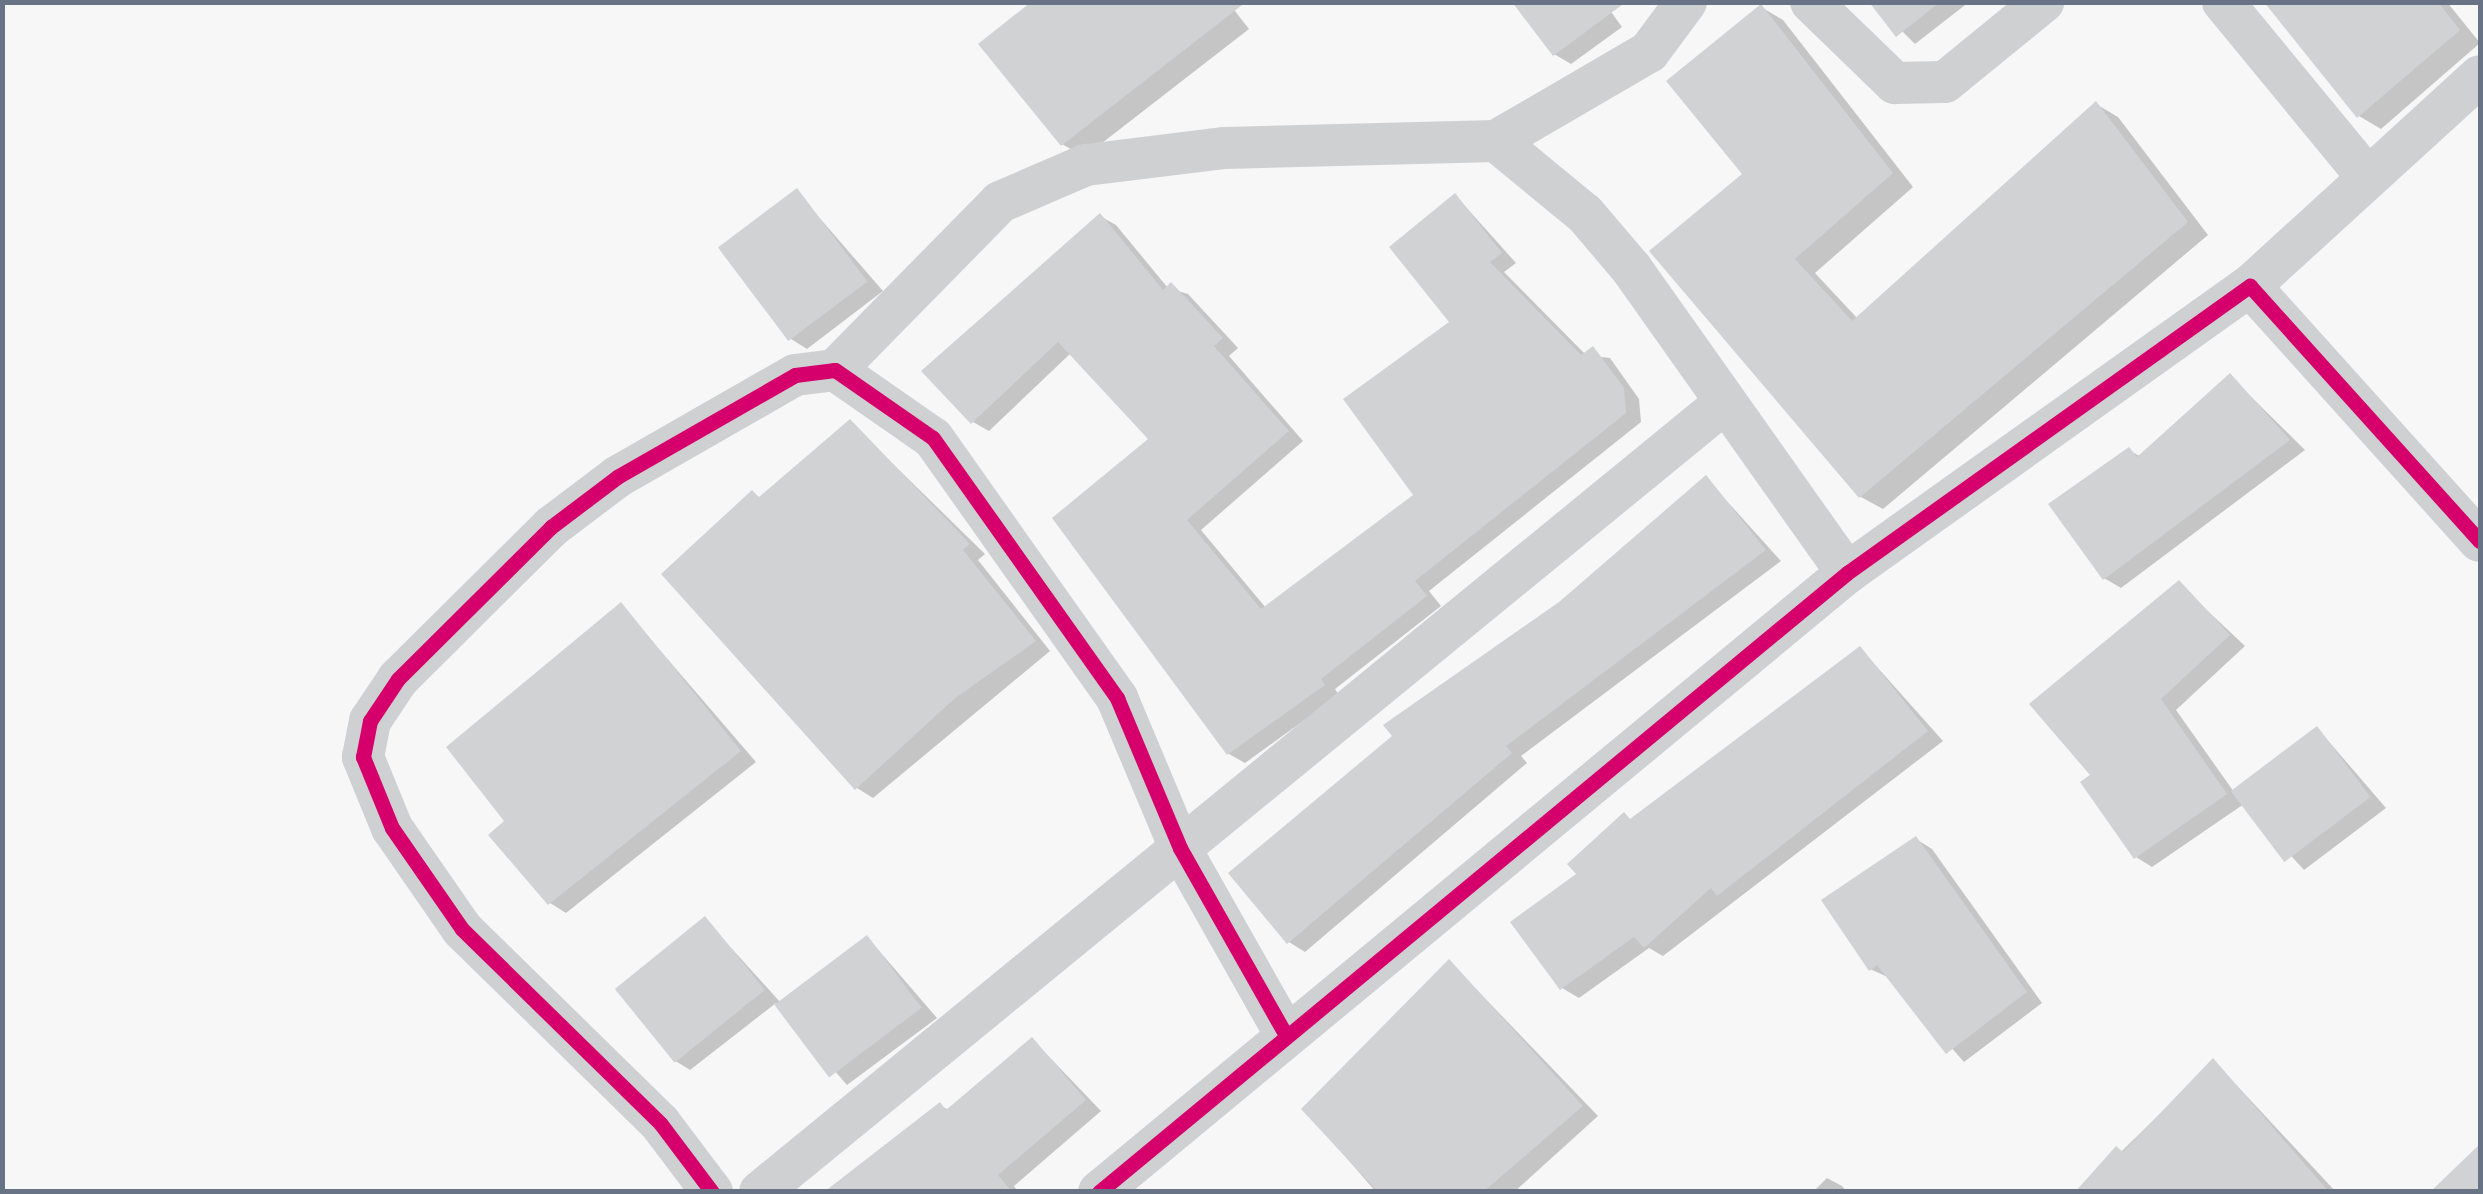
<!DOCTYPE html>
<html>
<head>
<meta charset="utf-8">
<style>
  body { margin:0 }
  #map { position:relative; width:2483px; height:1194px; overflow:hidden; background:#f7f7f7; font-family:"DejaVu Sans",sans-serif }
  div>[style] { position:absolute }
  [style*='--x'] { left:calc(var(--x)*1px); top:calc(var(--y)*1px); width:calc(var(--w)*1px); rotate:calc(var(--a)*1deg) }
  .shadow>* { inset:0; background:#0003 }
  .building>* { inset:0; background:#d0d2d3; transform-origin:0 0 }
  .minor>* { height:42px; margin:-21px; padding:0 21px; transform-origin:21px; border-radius:21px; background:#cfd0d2 }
  .cycleway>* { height:15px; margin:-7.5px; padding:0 7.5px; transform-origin:7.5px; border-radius:7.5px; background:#d6006c }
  span { translate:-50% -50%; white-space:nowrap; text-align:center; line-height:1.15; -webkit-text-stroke:10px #fff; paint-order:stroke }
  .frame { position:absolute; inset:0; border:5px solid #687486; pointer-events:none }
</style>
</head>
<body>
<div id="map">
  <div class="shadow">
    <div style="clip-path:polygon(1228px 2px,1249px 29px,1084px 157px,1062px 144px)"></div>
    <div style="clip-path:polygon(1604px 2px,1622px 27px,1571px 64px,1554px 54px)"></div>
    <div style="clip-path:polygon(1873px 2px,1969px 2px,1915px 44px)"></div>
    <div style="clip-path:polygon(2268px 2px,2447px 2px,2480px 43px,2381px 129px,2359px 116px)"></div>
    <div style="clip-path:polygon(1761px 7px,1783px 20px,1913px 187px,1815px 273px,1858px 319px,2096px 104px,2118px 117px,2208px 235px,1883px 509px,1861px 497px,1653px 251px,1745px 175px)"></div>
    <div style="clip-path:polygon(797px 192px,883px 291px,807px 349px,791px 339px)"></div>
    <div style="clip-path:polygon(1456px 196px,1516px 263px,1504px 272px,1586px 355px,1610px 358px,1639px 399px,1641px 422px,1429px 591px,1441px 606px,1335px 689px,1339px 695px,1245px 763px,1229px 754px,1151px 439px,1071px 353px,989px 431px,973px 422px,1100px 216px,1116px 225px,1168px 288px,1188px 294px,1238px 348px,1229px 356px,1303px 441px,1201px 530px,1266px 608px,1416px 495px,1453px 323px)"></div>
    <div style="clip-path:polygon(2230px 376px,2305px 450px,2121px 588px,2104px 578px,2129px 450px,2141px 457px)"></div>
    <div style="clip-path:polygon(850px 422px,985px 554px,978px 560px,1050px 651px,873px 798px,857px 788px,752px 493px,761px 498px)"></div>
    <div style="clip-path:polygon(1706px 478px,1781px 561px,1521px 756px,1527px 763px,1305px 952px,1289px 942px,1560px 604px)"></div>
    <div style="clip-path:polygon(2179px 584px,2245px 646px,2176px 710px,2234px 792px,2318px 729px,2386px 808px,2304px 870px,2244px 804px,2152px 867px,2136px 857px,2093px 776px)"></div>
    <div style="clip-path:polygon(621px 605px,756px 762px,566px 913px,550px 903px,508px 821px)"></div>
    <div style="clip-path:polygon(1861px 649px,1943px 741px,1663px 956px,1649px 948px,1579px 998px,1562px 988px,1580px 874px,1625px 816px,1632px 820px)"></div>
    <div style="clip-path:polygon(1916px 839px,1932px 849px,2042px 1003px,1964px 1062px,1890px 978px,1870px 969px)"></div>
    <div style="clip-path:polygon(705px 919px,781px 1003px,868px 938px,937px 1018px,847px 1085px,776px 1003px,690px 1070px,674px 1060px)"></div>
    <div style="clip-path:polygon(1450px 962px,1598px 1116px,1514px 1192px,1376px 1192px,1305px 1110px)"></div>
    <div style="clip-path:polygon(1033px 1040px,1101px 1111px,1014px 1186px,1018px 1192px,827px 1192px,940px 1105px,950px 1111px)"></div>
    <div style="clip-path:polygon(2214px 1061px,2336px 1192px,2080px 1192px)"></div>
    <div style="clip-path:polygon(1827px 1178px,1842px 1186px,1847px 1192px,1813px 1192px)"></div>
  </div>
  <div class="building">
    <div style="clip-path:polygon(1031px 2px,1246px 2px,1061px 146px,978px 44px)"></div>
    <div style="clip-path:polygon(1512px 2px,1626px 2px,1553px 56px)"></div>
    <div style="clip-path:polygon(1869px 2px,1940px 2px,1896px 37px)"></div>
    <div style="clip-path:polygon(2264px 2px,2438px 2px,2460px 30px,2357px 118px)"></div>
    <div style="clip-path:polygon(1761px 4px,1893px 173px,1795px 259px,1852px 321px,2096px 101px,2188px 222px,1859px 498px,1649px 251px,1742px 174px,1666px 81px)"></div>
    <div style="left:797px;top:188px;width:117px;height:99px;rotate:53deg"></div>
    <div style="clip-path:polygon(1455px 193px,1502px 253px,1490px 262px,1581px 355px,1593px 346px,1624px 388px,1626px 413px,1415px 581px,1427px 596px,1321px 679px,1325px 685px,1227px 755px,1052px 518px,1148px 439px,1058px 342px,971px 424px,921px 371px,1100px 213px,1163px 290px,1171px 282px,1223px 338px,1214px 346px,1289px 431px,1187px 520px,1261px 609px,1413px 495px,1343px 399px,1449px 322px,1389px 247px)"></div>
    <div style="clip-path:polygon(2230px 373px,2290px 440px,2103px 580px,2048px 504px,2129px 447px,2137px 457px)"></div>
    <div style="clip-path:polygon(850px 419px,970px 544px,963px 550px,1036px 641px,954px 699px,855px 790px,661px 574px,752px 490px,759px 497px)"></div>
    <div style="clip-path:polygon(1706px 475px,1766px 550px,1506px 746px,1512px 753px,1287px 944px,1228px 873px,1392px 736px,1383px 725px,1559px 602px)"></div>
    <div style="clip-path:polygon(2179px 580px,2230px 635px,2161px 699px,2227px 794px,2134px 859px,2080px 782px,2090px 775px,2029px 704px)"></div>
    <div style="clip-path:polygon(621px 602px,741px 751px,548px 905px,488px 835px,504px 821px,446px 747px)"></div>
    <div style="clip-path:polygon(1860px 646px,1928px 731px,1717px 896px,1711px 888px,1644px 948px,1634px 937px,1560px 990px,1510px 922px,1576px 874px,1567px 864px,1624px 812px,1630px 819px)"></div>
    <div style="left:2317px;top:726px;width:89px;height:108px;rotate:53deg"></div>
    <div style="clip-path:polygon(1916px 836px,2027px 992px,1946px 1054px,1877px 965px,1869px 971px,1821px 900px)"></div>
    <div style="left:705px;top:916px;width:95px;height:116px;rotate:51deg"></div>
    <div style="left:867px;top:935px;width:91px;height:116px;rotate:53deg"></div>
    <div style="clip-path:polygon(1449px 959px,1583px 1106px,1483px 1192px,1378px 1192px,1301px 1109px)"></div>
    <div style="clip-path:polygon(1032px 1037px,1086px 1100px,998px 1175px,1012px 1192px,824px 1192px,940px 1102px,946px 1110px)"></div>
    <div style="clip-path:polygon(2213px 1058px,2329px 1192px,2075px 1192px,2116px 1146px,2123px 1152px)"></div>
    <div style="clip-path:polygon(2480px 1144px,2480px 1192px,2430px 1192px)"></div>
  </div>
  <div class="minor">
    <div style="--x:1811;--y:2;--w:117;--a:44"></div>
    <div style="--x:1895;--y:83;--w:50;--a:-1.1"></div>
    <div style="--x:1945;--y:82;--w:127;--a:-39.2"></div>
    <div style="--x:2223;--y:2;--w:223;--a:50.5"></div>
    <div style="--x:1496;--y:141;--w:115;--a:39.4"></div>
    <div style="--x:1585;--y:214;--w:71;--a:49.6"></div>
    <div style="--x:1631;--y:268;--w:374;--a:54.7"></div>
    <div style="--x:2250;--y:286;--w:311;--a:-42.4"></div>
    <div style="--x:835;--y:370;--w:235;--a:-45.5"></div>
    <div style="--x:1000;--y:202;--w:94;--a:-23.3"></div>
    <div style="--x:1086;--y:165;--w:140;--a:-7"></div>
    <div style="--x:1225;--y:148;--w:271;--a:-1.5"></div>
    <div style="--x:1496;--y:141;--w:177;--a:-30.2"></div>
    <div style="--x:1649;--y:52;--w:62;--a:-53.5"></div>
    <div style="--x:712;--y:1192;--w:86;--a:-127"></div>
    <div style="--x:660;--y:1123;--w:277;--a:-135.6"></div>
    <div style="--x:462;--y:929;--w:123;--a:-124.7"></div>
    <div style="--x:392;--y:828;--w:77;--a:-112.2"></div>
    <div style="--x:363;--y:757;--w:37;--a:-79"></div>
    <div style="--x:370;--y:721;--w:50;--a:-56.3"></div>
    <div style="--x:398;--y:679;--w:216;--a:-44.8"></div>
    <div style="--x:551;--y:527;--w:83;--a:-37.1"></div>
    <div style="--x:617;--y:477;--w:205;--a:-29.8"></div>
    <div style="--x:795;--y:375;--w:40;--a:-7.1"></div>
    <div style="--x:835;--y:370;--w:119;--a:34.8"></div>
    <div style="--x:933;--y:438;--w:319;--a:54.7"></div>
    <div style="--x:1117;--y:698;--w:163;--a:67.2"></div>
    <div style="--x:1180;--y:848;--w:211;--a:60.5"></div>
    <div style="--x:760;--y:1192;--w:1241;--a:-39.28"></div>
    <div style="--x:1099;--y:1192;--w:971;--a:-39.61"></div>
    <div style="--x:1847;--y:573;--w:495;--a:-35.5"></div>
    <div style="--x:2250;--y:286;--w:343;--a:48"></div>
  </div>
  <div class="cycleway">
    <div style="--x:712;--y:1192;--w:86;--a:-127"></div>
    <div style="--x:660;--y:1123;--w:277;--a:-135.6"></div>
    <div style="--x:462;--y:929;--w:123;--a:-124.7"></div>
    <div style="--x:392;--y:828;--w:77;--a:-112.2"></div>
    <div style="--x:363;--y:757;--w:37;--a:-79"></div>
    <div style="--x:370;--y:721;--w:50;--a:-56.3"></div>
    <div style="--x:398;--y:679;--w:216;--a:-44.8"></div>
    <div style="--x:551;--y:527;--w:83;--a:-37.1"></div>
    <div style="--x:617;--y:477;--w:205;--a:-29.8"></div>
    <div style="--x:795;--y:375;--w:40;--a:-7.1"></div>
    <div style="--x:835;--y:370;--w:119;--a:34.8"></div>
    <div style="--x:933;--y:438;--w:319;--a:54.7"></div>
    <div style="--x:1117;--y:698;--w:163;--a:67.2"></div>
    <div style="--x:1180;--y:848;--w:211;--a:60.5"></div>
    <div style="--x:1099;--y:1192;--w:971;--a:-39.61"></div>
    <div style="--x:1847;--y:573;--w:495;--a:-35.5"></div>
    <div style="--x:2250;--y:286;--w:343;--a:48"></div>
  </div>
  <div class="frame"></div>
</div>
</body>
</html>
